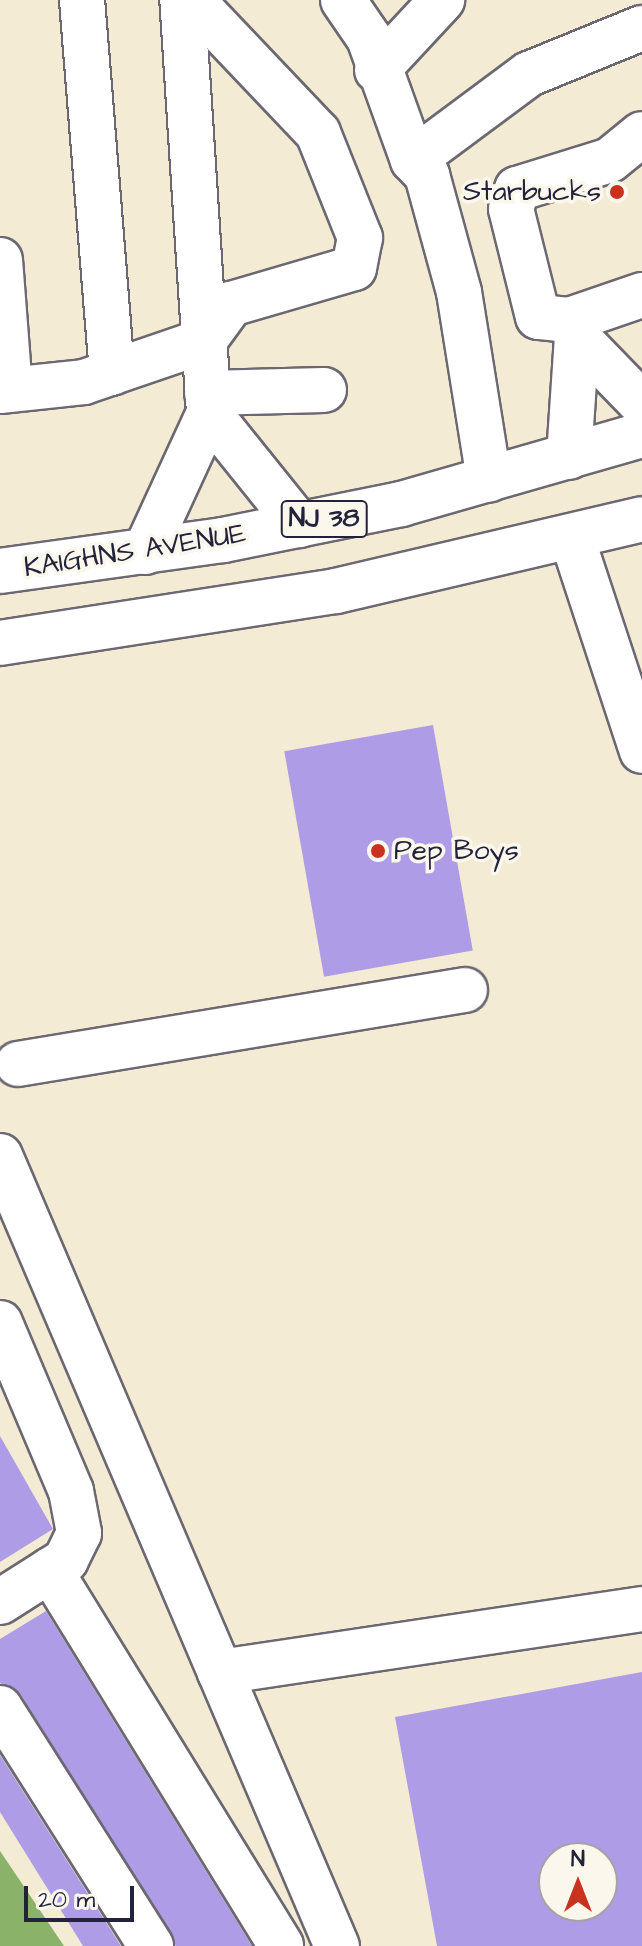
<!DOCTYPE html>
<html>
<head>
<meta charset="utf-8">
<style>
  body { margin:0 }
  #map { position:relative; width:642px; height:1946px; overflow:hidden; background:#f3ebd4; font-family:"Architects Daughter",sans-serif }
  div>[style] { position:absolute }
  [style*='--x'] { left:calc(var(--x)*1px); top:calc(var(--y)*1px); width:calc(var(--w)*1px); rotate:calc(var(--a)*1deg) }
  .forest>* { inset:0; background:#8ab268 }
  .building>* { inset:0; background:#af9ce6; transform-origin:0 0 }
  .roads { filter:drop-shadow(2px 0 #6b6871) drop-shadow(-2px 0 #6b6871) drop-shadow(0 2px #6b6871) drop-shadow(0 -2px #6b6871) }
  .minor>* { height:44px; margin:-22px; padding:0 22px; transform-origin:22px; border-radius:22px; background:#fff }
  .highway>* { height:44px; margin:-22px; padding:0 22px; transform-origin:22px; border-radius:22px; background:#fff }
  .dots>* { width:22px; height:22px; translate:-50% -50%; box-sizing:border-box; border:4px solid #fbf7ec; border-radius:50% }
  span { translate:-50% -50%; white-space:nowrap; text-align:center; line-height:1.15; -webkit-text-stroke:7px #fbf7ec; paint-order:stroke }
  .shield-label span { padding:2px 6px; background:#fbf7ec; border:2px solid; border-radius:6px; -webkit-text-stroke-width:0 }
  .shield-label { font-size:26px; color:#22223b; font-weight:700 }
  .poi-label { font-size:28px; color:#22223b }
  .right { translate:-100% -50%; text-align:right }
  .left { translate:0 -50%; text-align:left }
  .street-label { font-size:28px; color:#22223b }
  .north { position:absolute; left:538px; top:1842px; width:80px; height:80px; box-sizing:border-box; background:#fbf7ec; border:2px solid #a4a2a5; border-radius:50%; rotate:0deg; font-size:22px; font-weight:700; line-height:32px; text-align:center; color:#22223b }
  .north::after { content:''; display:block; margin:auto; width:28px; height:36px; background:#c8321e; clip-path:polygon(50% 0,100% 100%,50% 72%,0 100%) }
  .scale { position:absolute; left:24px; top:1886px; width:110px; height:36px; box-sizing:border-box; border:4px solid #22223b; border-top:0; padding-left:10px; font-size:24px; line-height:28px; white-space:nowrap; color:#22223b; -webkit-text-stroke:6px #fbf7ec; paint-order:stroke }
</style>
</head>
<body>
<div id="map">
  <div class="forest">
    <div style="clip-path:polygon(0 1851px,64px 1946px,0 1946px)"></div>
  </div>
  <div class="building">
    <div style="left:433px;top:725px;width:229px;height:151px;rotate:80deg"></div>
    <div style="clip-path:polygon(0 1436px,53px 1529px,0 1562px)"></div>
    <div style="clip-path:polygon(46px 1611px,252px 1946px,176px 1946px,21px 1695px,0 1683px,0 1639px)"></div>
    <div style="clip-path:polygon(evenodd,642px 1672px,642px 1946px,437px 1946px,395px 1717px,642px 1672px,554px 1858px,602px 1858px,602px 1906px,554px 1906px,554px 1858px)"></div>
    <div style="clip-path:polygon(0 1755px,121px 1946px,83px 1946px,0 1812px)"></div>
  </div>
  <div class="roads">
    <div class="minor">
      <div style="--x:82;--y:0;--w:374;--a:85.4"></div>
      <div style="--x:343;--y:0;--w:46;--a:55.6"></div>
      <div style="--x:369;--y:38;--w:130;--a:70.2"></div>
      <div style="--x:413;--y:160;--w:21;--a:47"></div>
      <div style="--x:427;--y:175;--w:121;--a:74.7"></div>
      <div style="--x:459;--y:292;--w:190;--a:80.9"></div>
      <div style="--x:377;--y:70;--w:96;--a:-47.1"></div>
      <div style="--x:413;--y:160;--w:144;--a:-36.6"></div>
      <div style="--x:529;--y:74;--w:122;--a:-22.2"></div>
      <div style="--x:0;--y:260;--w:130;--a:85.6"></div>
      <div style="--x:569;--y:320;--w:31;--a:-174"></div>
      <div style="--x:538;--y:317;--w:111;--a:-104"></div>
      <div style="--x:511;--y:209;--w:21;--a:-73"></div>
      <div style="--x:517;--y:189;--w:97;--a:-17.3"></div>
      <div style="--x:610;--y:160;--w:41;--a:-39.1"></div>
      <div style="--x:577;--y:337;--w:19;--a:-115"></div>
      <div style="--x:569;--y:320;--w:77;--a:-18.9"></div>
      <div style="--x:0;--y:391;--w:84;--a:-6.1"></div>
      <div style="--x:84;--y:382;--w:127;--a:-18.9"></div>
      <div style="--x:204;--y:341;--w:46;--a:-53.9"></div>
      <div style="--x:231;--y:304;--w:128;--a:-16.3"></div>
      <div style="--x:354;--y:268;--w:31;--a:-79"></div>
      <div style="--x:360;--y:238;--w:113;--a:-111.8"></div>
      <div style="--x:318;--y:133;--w:183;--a:-133.5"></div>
      <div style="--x:207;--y:393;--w:117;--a:-1.5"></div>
      <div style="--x:209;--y:413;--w:144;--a:51.2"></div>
      <div style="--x:569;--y:457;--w:120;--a:-86.2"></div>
      <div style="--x:577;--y:337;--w:93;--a:45.9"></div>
      <div style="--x:572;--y:538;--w:224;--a:71.8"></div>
      <div style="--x:145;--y:552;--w:153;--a:-65.3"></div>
      <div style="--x:209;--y:413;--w:414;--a:-93.7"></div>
      <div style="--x:18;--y:1064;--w:453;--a:-9.4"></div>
      <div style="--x:0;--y:1156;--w:561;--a:66.91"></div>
      <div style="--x:220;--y:1672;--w:427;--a:-8.5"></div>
      <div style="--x:0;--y:1323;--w:182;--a:67.1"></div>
      <div style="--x:71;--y:1491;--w:43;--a:79.2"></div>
      <div style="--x:79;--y:1533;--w:30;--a:116"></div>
      <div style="--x:66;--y:1560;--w:78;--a:147.5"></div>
      <div style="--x:50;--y:1570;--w:441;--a:58.4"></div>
      <div style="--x:220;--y:1672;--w:298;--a:66.9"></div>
      <div style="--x:0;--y:1708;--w:282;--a:57.6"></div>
    </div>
    <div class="highway">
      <div style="--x:0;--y:571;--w:225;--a:-7.9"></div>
      <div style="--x:223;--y:540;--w:182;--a:-11.4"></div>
      <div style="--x:401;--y:504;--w:251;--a:-16"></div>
      <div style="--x:0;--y:643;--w:340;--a:-8.8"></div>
      <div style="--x:336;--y:591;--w:314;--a:-13.2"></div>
    </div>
  </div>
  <div class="dots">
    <div style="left:617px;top:192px;background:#c8321e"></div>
    <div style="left:378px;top:851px;background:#c8321e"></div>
  </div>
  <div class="shield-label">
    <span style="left:324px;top:519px">NJ 38</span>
  </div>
  <div class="poi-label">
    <span class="right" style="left:601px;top:192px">Starbucks</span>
    <span class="left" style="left:394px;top:851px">Pep Boys</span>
  </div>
  <div class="street-label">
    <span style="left:135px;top:551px;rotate:-9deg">KAIGHNS AVENUE</span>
  </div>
  <div class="north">N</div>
  <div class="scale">20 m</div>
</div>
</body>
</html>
